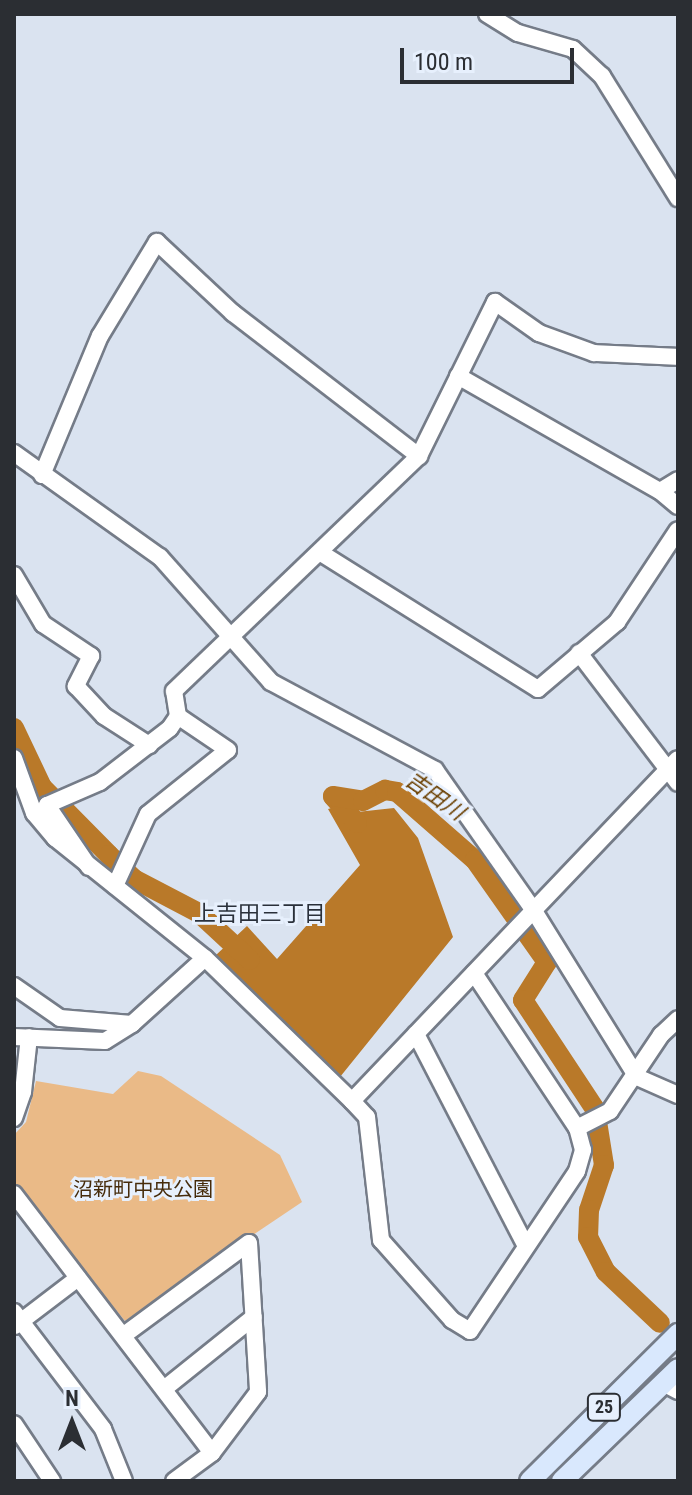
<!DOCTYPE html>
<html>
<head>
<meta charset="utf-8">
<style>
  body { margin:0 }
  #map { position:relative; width:692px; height:1495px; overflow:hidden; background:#dae3f0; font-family:"Roboto Condensed","Noto Sans JP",sans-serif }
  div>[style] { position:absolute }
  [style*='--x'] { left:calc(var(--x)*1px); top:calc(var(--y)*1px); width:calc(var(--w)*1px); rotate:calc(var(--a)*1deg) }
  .green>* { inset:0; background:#eaba87 }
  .water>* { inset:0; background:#b97929 }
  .river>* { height:20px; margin:-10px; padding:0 10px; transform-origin:10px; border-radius:10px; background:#b97929 }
  .roads { filter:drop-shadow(2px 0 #757c88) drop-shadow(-2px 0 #757c88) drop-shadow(0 2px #757c88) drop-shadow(0 -2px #757c88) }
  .minor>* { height:16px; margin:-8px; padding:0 8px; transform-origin:8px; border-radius:8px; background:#fff }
  .major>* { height:20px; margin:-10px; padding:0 10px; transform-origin:10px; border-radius:10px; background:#d9e8fd }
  span { translate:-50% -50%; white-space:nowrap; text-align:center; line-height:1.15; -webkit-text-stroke:6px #e7f0fd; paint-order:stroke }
  .shield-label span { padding:2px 6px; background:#e7f0fd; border:2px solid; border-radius:6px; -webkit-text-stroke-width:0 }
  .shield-label { font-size:18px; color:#2b2e33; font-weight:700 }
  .park-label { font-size:20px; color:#462b0a }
  .water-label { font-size:22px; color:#6a3f00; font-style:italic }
  .neighbourhood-label { font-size:22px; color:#2a303a }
  .frame { position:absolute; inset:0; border:16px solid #2b2e33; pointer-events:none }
  .north { position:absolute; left:32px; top:1383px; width:80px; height:80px; -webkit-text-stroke:6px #e7f0fd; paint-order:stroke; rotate:0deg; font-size:22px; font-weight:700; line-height:32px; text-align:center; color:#2b2e33 }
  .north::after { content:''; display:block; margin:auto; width:28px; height:36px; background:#2b2e33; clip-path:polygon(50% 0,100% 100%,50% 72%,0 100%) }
  .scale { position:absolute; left:400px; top:48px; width:174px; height:36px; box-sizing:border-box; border:4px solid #2b2e33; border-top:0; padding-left:10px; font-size:24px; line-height:28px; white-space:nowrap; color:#2b2e33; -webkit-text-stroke:6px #e7f0fd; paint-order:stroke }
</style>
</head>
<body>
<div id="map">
  <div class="green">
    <div style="clip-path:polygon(138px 1071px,161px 1076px,280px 1155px,302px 1202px,125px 1321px,14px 1186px,14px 1135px,26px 1122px,36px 1081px,113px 1094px)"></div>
  </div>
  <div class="water">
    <div style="clip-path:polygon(353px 802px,357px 812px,394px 808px,418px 838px,453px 937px,340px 1077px,216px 955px,247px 926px,277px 959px,360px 865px,328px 809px)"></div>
  </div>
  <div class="river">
    <div style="--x:14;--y:728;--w:65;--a:64.6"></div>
    <div style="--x:42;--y:787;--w:95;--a:45.4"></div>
    <div style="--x:109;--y:855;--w:35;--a:44"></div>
    <div style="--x:134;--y:879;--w:73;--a:27.6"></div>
    <div style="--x:199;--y:913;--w:69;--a:42.7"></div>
    <div style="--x:357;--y:823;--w:36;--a:-132"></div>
    <div style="--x:333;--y:796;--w:30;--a:9"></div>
    <div style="--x:363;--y:801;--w:25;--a:-27"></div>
    <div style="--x:385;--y:790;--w:12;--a:9"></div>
    <div style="--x:397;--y:792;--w:103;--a:41.1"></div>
    <div style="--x:475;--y:860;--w:125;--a:54.8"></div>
    <div style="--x:547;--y:962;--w:45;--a:122.3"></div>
    <div style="--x:523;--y:1000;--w:131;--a:56.6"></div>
    <div style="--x:595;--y:1109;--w:57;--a:80.9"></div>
    <div style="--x:604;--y:1165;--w:47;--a:108.4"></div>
    <div style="--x:589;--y:1210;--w:27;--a:92"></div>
    <div style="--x:588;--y:1237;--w:39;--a:63"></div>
    <div style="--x:606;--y:1272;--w:74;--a:43.4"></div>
  </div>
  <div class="roads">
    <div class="minor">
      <div style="--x:487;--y:14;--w:36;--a:32"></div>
      <div style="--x:518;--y:33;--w:57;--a:16.2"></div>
      <div style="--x:573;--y:49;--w:40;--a:43"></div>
      <div style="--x:602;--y:76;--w:144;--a:58.1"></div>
      <div style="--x:458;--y:376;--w:232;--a:29.7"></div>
      <div style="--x:660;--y:491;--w:23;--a:40"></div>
      <div style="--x:14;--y:453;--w:179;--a:35.5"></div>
      <div style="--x:160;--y:557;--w:167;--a:48.4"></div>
      <div style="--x:271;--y:682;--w:186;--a:28.2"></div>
      <div style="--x:435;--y:770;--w:172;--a:54.9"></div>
      <div style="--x:534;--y:911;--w:195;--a:58.2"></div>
      <div style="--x:637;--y:1077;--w:45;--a:23.7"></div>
      <div style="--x:42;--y:475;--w:151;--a:-67.4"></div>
      <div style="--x:100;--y:336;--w:110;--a:-58.8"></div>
      <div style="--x:157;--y:242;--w:104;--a:43.1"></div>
      <div style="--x:233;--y:313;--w:235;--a:37.6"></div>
      <div style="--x:660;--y:491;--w:21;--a:-31"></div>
      <div style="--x:321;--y:553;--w:256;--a:32.1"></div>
      <div style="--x:538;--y:689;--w:104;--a:-40.3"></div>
      <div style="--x:617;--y:622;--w:110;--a:-56.5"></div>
      <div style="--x:14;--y:575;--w:57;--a:59.4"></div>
      <div style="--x:43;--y:624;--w:58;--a:33.7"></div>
      <div style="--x:91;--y:656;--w:34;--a:117"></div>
      <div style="--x:76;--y:686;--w:41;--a:47"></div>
      <div style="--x:104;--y:716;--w:54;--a:32.8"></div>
      <div style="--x:579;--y:653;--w:163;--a:52.7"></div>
      <div style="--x:14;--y:758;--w:59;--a:70"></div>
      <div style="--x:34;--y:813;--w:33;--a:50"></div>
      <div style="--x:55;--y:838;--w:192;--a:38.7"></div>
      <div style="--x:89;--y:867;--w:75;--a:-124.1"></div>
      <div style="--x:47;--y:805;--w:58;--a:-23.5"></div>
      <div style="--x:100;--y:782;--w:88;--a:-37.6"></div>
      <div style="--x:170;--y:728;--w:14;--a:-56"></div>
      <div style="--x:178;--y:716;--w:25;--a:-99"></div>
      <div style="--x:174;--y:691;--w:339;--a:-43.8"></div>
      <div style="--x:419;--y:456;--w:172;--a:-63.7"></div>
      <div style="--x:495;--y:302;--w:54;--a:35.2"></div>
      <div style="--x:539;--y:333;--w:59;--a:20"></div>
      <div style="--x:594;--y:353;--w:84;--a:2.7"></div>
      <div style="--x:115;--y:886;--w:79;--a:-65.4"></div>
      <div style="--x:148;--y:814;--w:102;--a:-38.7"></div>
      <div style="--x:228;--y:750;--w:60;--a:-145.8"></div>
      <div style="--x:14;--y:986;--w:56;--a:34.8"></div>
      <div style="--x:60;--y:1018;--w:72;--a:4.8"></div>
      <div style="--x:416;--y:1034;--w:237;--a:62.6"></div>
      <div style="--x:14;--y:1037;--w:91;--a:2.5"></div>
      <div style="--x:105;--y:1041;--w:32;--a:-32"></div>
      <div style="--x:132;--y:1024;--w:98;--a:-42.1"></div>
      <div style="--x:205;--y:958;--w:205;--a:44.2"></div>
      <div style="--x:352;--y:1101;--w:472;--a:-46.4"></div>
      <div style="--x:352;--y:1101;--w:22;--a:47"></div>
      <div style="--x:367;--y:1117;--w:124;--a:83.5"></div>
      <div style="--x:381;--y:1240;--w:107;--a:48.4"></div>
      <div style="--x:452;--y:1320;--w:21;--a:31"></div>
      <div style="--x:470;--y:1331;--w:192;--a:-56.2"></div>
      <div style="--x:577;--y:1171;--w:22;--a:-74"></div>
      <div style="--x:583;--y:1150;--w:23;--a:-105"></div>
      <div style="--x:577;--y:1128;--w:186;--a:-123.6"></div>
      <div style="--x:14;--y:1118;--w:28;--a:-71"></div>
      <div style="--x:23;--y:1092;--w:55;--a:-83.8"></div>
      <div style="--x:577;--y:1128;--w:37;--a:-27"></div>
      <div style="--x:610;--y:1111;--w:92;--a:-56.1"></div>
      <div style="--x:661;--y:1035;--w:23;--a:-43"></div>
      <div style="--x:14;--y:1194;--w:326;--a:52.6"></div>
      <div style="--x:14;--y:1312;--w:147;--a:52.7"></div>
      <div style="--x:103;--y:1429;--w:56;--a:68"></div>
      <div style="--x:15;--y:1326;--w:79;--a:-37.3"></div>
      <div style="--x:124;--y:1335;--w:155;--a:-36.4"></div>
      <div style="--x:249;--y:1243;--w:149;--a:86.5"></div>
      <div style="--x:258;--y:1392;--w:76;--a:127"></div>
      <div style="--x:212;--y:1453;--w:47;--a:143.6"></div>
      <div style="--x:663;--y:1383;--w:17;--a:28"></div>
      <div style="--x:164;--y:1389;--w:115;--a:-38.7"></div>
      <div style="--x:14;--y:1424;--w:69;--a:56.3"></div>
    </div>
    <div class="major">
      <div style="--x:530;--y:1481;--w:209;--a:-44.8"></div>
      <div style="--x:562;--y:1481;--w:161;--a:-44"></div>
    </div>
  </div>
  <div class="shield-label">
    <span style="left:604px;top:1407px">25</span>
  </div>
  <div class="park-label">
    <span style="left:143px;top:1189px">沼新町中央公園</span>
  </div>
  <div class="water-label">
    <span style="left:435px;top:796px;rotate:35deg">吉田川</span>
  </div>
  <div class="neighbourhood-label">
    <span style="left:260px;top:914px">上吉田三丁目</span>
  </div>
  <div class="frame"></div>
  <div class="north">N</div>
  <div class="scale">100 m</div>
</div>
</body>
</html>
